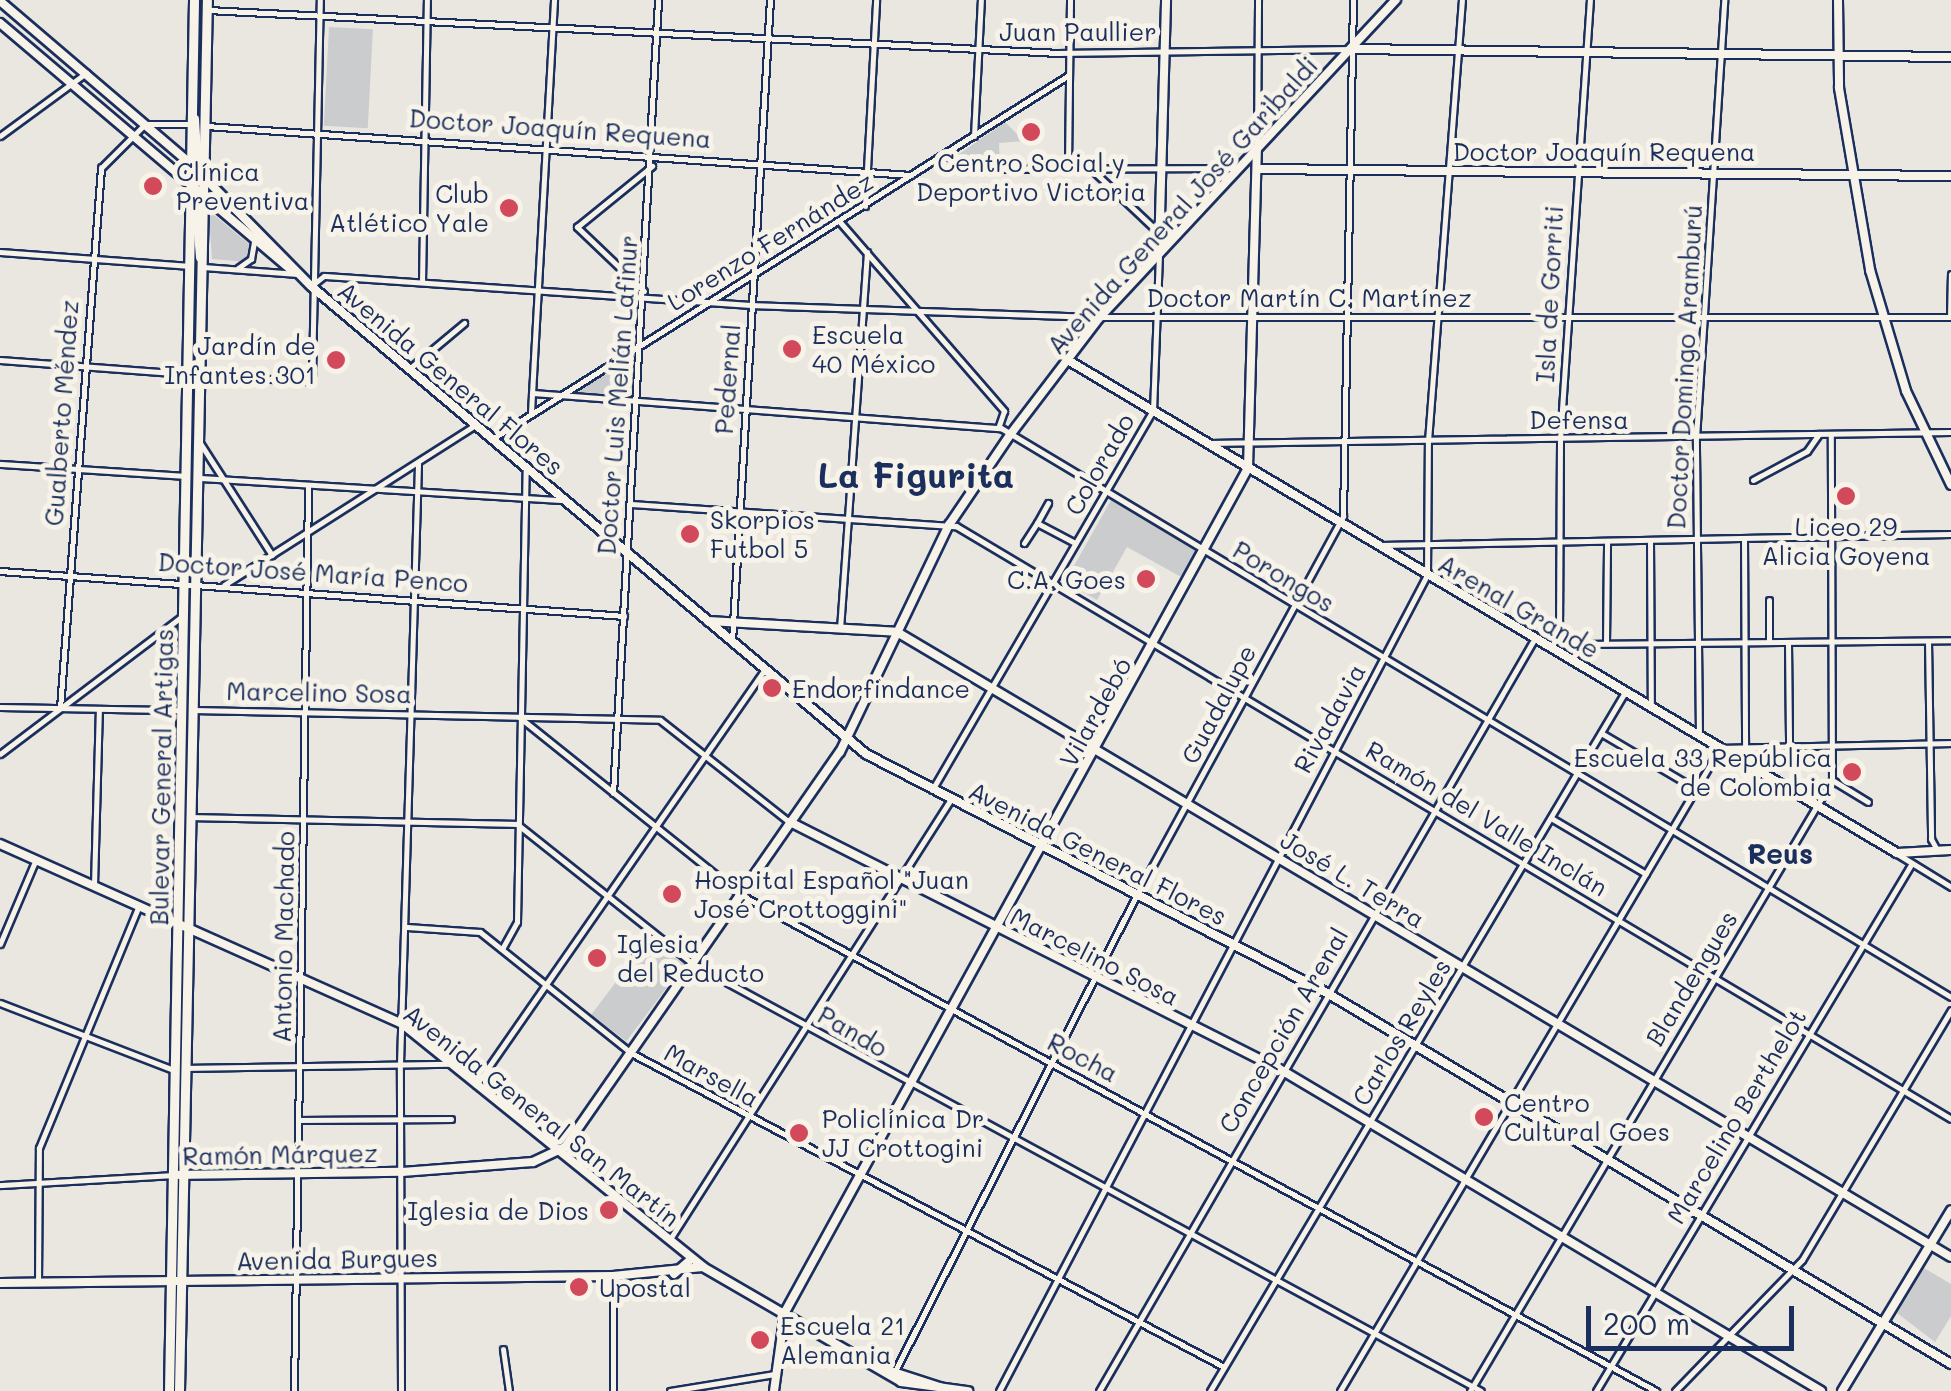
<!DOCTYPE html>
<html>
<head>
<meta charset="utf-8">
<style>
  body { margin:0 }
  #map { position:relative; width:1951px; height:1391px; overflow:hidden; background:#eae7e0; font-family:Mali,sans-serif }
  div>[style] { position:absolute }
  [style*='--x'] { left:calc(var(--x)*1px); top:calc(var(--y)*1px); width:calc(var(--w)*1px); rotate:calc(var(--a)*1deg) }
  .green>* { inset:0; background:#cbcccd; transform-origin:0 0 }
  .roads { filter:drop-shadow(2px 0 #1b2f5e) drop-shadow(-2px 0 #1b2f5e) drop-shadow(0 2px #1b2f5e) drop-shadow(0 -2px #1b2f5e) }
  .minor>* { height:5px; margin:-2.5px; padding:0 2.5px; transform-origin:2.5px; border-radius:2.5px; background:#f7f3e8 }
  .tertiary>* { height:8px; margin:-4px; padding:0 4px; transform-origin:4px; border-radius:4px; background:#f7f3e8 }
  .secondary>* { height:8px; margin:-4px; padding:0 4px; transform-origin:4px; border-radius:4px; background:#f7f3e8 }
  .primary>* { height:9px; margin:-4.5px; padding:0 4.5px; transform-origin:4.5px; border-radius:4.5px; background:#f7f3e8 }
  .dots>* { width:28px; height:28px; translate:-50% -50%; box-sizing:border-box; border:5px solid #f7f3e8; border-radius:50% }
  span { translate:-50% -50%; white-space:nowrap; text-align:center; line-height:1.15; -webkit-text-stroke:10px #f7f3e8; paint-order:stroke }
  .street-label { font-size:25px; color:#1b2f5e }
  .poi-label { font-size:25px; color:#1b2f5e }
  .left { translate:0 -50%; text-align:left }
  .right { translate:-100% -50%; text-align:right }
  .neighbourhood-label { font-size:28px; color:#1b2f5e; font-weight:700 }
  .district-label { font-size:35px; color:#1b2f5e; font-weight:700 }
  .scale { position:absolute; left:1586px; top:1306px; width:208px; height:45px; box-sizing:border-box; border:5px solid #1b2f5e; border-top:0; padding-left:12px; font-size:30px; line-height:35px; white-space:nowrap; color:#1b2f5e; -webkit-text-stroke:8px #f7f3e8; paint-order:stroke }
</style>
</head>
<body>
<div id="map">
  <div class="green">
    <div style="left:329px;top:27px;width:44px;height:99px;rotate:3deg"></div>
    <div style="clip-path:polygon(1005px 122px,1024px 141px,999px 143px,1000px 165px,972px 166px,955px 157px)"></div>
    <div style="clip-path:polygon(214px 215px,249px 244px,246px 262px,212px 259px,209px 216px)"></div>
    <div style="clip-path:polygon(635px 359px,633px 400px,569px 394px)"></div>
    <div style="clip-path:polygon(1111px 500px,1198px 551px,1183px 578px,1127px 547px,1097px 600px,1065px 582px)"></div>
    <div style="left:649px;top:938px;width:44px;height:96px;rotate:37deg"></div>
    <div style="clip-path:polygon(1924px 1268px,1951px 1284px,1951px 1316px,1935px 1342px,1897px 1313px)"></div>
  </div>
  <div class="roads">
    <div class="minor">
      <div style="--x:207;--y:10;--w:854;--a:2.89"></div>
      <div style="--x:1060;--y:53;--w:289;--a:-0.8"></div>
      <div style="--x:206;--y:126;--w:707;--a:3.98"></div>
      <div style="--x:0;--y:136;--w:107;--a:-36.2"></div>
      <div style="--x:974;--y:136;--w:136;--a:-87.1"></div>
      <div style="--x:1257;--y:148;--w:148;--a:-89.6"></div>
      <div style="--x:946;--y:155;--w:28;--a:30"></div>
      <div style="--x:970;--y:169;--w:269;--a:-0.2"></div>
      <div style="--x:1068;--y:165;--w:165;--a:-89.3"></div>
      <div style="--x:1089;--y:167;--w:95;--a:43.3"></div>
      <div style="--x:865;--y:206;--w:206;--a:-86.9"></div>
      <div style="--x:839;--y:221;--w:252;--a:49"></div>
      <div style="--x:1004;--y:411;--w:18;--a:109"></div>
      <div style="--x:0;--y:252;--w:191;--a:4.2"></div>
      <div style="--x:203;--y:267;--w:95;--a:4.2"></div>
      <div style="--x:238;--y:268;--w:16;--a:-35"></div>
      <div style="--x:251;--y:259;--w:17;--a:-80"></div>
      <div style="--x:422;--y:282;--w:282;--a:-89"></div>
      <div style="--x:311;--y:286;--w:16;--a:-38"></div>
      <div style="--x:324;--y:276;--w:429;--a:3.9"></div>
      <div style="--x:752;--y:305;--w:348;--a:2"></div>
      <div style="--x:1100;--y:317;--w:851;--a:0"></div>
      <div style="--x:644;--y:291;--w:93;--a:-136.3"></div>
      <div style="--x:577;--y:227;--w:97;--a:-39.1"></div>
      <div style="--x:1950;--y:317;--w:43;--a:-88.7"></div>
      <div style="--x:0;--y:360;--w:187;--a:4.3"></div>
      <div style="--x:409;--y:369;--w:72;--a:-39.9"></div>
      <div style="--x:199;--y:375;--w:108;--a:3.2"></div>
      <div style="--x:307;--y:381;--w:9;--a:-54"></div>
      <div style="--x:312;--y:374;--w:374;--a:-88.8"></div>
      <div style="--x:532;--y:393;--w:470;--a:4.3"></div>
      <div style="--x:1001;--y:428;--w:1107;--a:30.92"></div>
      <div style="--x:531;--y:412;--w:413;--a:-86.8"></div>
      <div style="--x:492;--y:439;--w:682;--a:-32.25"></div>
      <div style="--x:200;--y:443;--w:133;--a:57.3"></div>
      <div style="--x:1210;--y:443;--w:741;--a:-0.85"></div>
      <div style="--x:0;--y:464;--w:184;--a:3.7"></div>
      <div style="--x:199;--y:478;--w:364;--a:3.5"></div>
      <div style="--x:1753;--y:480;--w:61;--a:-28.2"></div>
      <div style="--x:1807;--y:451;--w:21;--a:-55"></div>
      <div style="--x:630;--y:504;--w:327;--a:3.9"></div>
      <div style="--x:956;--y:526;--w:1158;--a:30.79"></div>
      <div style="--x:1037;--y:523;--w:23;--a:-61"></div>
      <div style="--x:1744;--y:538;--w:207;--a:89.7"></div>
      <div style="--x:1650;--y:540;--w:167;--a:89.7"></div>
      <div style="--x:1024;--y:543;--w:24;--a:-57"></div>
      <div style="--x:1037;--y:523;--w:43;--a:27.8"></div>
      <div style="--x:1380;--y:545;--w:571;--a:-1.1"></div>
      <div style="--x:0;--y:571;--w:626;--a:4.12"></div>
      <div style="--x:224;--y:585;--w:298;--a:-32.5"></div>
      <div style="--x:840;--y:629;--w:378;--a:-85.9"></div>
      <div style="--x:1559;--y:634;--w:26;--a:21"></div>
      <div style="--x:732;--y:641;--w:642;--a:-86.61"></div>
      <div style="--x:1928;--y:641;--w:198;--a:89.1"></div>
      <div style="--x:1931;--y:839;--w:13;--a:61"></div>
      <div style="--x:1769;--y:642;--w:42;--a:-90"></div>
      <div style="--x:1606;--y:643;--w:102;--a:-89.4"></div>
      <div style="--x:1788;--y:643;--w:102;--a:89.4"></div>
      <div style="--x:1551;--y:647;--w:15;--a:-58"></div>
      <div style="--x:1559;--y:634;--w:195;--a:-89.7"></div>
      <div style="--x:1560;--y:439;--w:440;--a:-86.1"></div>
      <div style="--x:1571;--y:659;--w:21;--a:-45"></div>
      <div style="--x:1586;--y:644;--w:365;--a:-0.6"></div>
      <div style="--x:0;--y:707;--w:180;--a:1"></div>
      <div style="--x:60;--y:708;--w:542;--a:-85.66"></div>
      <div style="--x:101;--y:168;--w:62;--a:-45"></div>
      <div style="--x:145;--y:124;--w:46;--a:0"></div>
      <div style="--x:193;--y:710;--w:467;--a:1.2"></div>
      <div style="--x:660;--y:720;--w:164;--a:38.3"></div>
      <div style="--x:519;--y:717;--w:285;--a:38.7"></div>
      <div style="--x:741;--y:895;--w:1041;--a:28.46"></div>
      <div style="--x:1601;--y:733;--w:110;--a:30.5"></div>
      <div style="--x:1699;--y:736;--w:298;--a:-90.6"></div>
      <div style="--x:1696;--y:438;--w:439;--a:-86.3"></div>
      <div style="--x:0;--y:754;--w:227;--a:-37.1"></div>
      <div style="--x:1832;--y:780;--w:42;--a:31.4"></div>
      <div style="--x:932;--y:790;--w:439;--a:-59.8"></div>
      <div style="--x:1153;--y:411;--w:155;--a:-87.8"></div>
      <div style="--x:613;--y:793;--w:794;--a:-86.75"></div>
      <div style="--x:191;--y:817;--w:326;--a:1.2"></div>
      <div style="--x:517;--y:824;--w:225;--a:38.5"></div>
      <div style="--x:693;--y:964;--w:896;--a:28.45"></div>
      <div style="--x:1551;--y:818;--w:110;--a:30.5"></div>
      <div style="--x:1899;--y:855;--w:61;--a:31.6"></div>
      <div style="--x:94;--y:885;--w:176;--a:-88.4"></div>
      <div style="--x:407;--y:927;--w:73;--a:3.9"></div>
      <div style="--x:480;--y:932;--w:193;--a:38.7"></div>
      <div style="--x:631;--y:1053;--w:671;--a:27.9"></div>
      <div style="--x:0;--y:944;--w:92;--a:-67"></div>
      <div style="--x:502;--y:949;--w:31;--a:-61"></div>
      <div style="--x:517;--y:922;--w:455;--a:-88.9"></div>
      <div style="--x:0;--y:1003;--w:186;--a:21.1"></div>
      <div style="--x:185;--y:1068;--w:263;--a:-0.9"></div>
      <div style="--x:476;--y:1085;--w:507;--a:-55.21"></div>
      <div style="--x:299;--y:1120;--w:152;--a:-0.4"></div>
      <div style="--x:0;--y:1185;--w:172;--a:-3.3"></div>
      <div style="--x:670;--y:1239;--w:522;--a:-57.44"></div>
      <div style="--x:613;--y:1276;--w:115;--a:90"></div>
      <div style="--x:38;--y:1282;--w:134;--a:-89.6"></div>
      <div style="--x:39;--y:1148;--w:263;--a:-67.6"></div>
      <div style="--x:503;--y:1349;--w:42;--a:81.9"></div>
      <div style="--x:895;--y:1371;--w:533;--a:-63.1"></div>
      <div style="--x:1136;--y:896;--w:433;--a:-61.4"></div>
      <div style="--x:1343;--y:516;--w:516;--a:-88.89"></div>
      <div style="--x:294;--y:1391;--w:906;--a:-89.11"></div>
      <div style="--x:401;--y:1391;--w:327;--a:-90.2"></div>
      <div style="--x:400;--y:1064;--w:601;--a:-88.28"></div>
      <div style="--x:670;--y:1391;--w:106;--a:-9.2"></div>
      <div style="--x:999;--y:1391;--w:921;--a:-62.32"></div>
      <div style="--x:1427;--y:575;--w:134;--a:-89.6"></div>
      <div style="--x:1428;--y:441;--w:442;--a:-85.6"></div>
      <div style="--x:1099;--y:1391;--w:870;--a:-59.93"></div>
      <div style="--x:1210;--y:1391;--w:813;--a:-59.3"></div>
      <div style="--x:1340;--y:1391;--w:747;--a:-59.42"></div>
      <div style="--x:1720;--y:748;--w:231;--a:-1.2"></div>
      <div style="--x:1470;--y:1391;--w:710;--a:-59.35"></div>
      <div style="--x:1832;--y:780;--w:346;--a:-90.2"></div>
      <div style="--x:1596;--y:1391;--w:615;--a:-59.1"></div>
      <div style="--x:1675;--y:1391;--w:182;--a:-45.9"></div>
      <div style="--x:1802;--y:1260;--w:291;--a:-59.2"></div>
    </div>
    <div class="tertiary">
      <div style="--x:1838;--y:0;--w:88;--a:89.3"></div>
      <div style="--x:1839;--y:88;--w:185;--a:80.3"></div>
      <div style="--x:1870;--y:270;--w:126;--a:73.4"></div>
      <div style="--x:1906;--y:391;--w:104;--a:64.4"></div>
      <div style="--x:1352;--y:49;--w:599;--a:0.77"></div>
      <div style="--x:1257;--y:169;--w:694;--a:0.58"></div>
      <div style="--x:1159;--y:253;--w:253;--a:-88.4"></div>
      <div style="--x:1066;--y:359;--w:967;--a:30.73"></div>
      <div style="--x:1897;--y:853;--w:54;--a:-3.2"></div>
      <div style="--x:708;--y:621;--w:189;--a:3.3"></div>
      <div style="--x:897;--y:632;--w:1225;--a:30.67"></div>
      <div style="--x:790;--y:822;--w:552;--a:26.8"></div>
      <div style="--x:1283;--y:1071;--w:626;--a:30.74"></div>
      <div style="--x:173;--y:1175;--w:229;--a:-0.8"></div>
      <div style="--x:402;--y:1172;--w:131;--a:-4.4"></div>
      <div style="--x:533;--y:1162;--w:35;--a:-25"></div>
      <div style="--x:565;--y:1147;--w:481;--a:-55.2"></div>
      <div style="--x:840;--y:752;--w:252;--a:-64.4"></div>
      <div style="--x:949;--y:525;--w:109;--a:-55.9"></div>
      <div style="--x:1010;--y:435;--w:148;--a:-52.7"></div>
      <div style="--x:1100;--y:317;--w:434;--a:-47"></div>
      <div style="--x:674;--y:1274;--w:23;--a:-41"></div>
      <div style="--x:0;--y:1283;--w:613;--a:-0.65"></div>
      <div style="--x:613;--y:1276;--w:90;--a:-5.7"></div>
      <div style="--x:774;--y:1391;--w:80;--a:-82.1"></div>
      <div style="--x:785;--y:1312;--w:963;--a:-61.25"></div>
      <div style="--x:1248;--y:468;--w:320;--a:-88.4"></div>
      <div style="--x:1842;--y:1391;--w:211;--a:-58.9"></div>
    </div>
    <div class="secondary">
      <div style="--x:0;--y:1;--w:250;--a:40.5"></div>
      <div style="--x:190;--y:163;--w:173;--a:45.5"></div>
      <div style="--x:311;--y:286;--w:726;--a:40.14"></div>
      <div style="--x:866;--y:754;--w:519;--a:27.4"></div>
      <div style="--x:1327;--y:993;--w:726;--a:30.73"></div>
      <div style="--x:0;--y:23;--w:380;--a:40.3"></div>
      <div style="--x:195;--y:119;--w:51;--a:86.6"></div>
      <div style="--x:193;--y:172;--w:86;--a:85.3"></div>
      <div style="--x:0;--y:844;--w:439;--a:24.1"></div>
      <div style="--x:401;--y:1023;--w:388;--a:38.9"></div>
      <div style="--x:703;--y:1267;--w:229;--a:30.1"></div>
      <div style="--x:901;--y:1382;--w:68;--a:7.7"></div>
      <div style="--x:881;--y:1368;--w:65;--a:17.9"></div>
    </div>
    <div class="primary">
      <div style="--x:169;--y:1391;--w:1391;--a:-88.97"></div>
      <div style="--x:179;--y:1391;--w:1391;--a:-88.85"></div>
    </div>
  </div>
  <div class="dots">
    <div style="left:1031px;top:132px;background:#d1495b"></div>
    <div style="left:153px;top:186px;background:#d1495b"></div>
    <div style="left:509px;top:208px;background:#d1495b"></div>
    <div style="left:792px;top:349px;background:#d1495b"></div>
    <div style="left:336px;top:360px;background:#d1495b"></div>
    <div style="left:1846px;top:496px;background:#d1495b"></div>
    <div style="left:690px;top:534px;background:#d1495b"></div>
    <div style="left:1146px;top:579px;background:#d1495b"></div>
    <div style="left:772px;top:688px;background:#d1495b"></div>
    <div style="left:1852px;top:772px;background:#d1495b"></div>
    <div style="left:672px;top:894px;background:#d1495b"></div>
    <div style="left:597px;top:958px;background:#d1495b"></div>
    <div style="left:1484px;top:1117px;background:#d1495b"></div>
    <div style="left:799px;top:1133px;background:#d1495b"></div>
    <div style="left:609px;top:1210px;background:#d1495b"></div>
    <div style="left:579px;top:1287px;background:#d1495b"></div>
    <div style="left:760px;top:1340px;background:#d1495b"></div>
  </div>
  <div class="street-label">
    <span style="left:1078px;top:31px">Juan Paullier</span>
    <span style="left:560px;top:128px;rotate:4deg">Doctor Joaquín Requena</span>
    <span style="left:1604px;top:151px">Doctor Joaquín Requena</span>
    <span style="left:1182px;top:205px;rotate:-48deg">Avenida General José Garibaldi</span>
    <span style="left:770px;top:241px;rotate:-32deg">Lorenzo Fernández</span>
    <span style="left:1549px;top:294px;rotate:-87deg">Isla de Gorriti</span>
    <span style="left:1309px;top:297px">Doctor Martín C. Martínez</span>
    <span style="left:1684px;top:367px;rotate:-87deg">Doctor Domingo Aramburú</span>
    <span style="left:451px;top:378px;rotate:40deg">Avenida General Flores</span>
    <span style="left:727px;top:379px;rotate:-86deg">Pedernal</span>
    <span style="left:617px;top:395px;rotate:-86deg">Doctor Luis Melián Lafinur</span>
    <span style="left:61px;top:413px;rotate:-86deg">Gualberto Méndez</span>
    <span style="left:1579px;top:419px">Defensa</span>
    <span style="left:1099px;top:464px;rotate:-60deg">Colorado</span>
    <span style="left:313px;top:572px;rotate:4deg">Doctor José María Penco</span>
    <span style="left:1284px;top:576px;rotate:31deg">Porongos</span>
    <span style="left:1519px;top:606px;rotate:30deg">Arenal Grande</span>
    <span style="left:319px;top:692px;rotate:1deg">Marcelino Sosa</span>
    <span style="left:1218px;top:704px;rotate:-62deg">Guadalupe</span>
    <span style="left:1095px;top:712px;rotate:-61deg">Vilardebó</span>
    <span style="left:1329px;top:718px;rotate:-61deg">Rivadavia</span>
    <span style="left:161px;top:777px;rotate:-89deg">Bulevar General Artigas</span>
    <span style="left:1487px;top:818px;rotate:31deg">Ramón del Valle Inclán</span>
    <span style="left:1098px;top:853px;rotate:27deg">Avenida General Flores</span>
    <span style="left:1353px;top:879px;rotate:31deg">José L. Terra</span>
    <span style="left:283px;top:937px;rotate:-89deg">Antonio Machado</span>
    <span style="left:1095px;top:956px;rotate:27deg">Marcelino Sosa</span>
    <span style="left:1691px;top:978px;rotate:-59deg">Blandengues</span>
    <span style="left:1283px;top:1030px;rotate:-60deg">Concepción Arenal</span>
    <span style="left:853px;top:1031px;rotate:30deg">Pando</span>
    <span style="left:1401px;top:1032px;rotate:-59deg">Carlos Reyles</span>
    <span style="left:1083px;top:1057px;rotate:28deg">Rocha</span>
    <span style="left:712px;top:1075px;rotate:29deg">Marsella</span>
    <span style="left:542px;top:1115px;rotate:38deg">Avenida General San Martín</span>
    <span style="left:1736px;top:1116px;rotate:-59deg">Marcelino Berthelot</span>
    <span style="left:280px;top:1154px;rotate:-1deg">Ramón Márquez</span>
    <span style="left:337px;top:1259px;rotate:-1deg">Avenida Burgues</span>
  </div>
  <div class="poi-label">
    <span style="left:1031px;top:177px">Centro Social y<br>Deportivo Victoria</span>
    <span class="left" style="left:176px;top:186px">Clínica<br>Preventiva</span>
    <span class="right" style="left:489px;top:208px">Club<br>Atlético Yale</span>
    <span class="left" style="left:812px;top:349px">Escuela<br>40 México</span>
    <span class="right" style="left:316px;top:360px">Jardín de<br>Infantes 301</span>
    <span class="left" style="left:710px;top:534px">Skorpios<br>Futbol 5</span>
    <span style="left:1846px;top:541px">Liceo 29<br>Alicia Goyena</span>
    <span class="right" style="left:1126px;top:579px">C.A. Goes</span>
    <span class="left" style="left:792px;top:688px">Endorfindance</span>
    <span class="right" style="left:1832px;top:772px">Escuela 33 República<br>de Colombia</span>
    <span class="left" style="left:694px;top:894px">Hospital Español "Juan<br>José Crottoggini"</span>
    <span class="left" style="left:617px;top:958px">Iglesia<br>del Reducto</span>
    <span class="left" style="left:1504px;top:1117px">Centro<br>Cultural Goes</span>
    <span class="left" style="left:822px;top:1133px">Policlínica Dr<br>JJ Crottogini</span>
    <span class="right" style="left:589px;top:1210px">Iglesia de Dios</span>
    <span class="left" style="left:599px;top:1287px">Upostal</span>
    <span class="left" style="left:780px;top:1340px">Escuela 21<br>Alemania</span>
  </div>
  <div class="neighbourhood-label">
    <span style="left:1780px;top:853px">Reus</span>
  </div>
  <div class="district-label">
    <span style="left:916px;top:474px">La Figurita</span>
  </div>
  <div class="scale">200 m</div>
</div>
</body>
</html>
